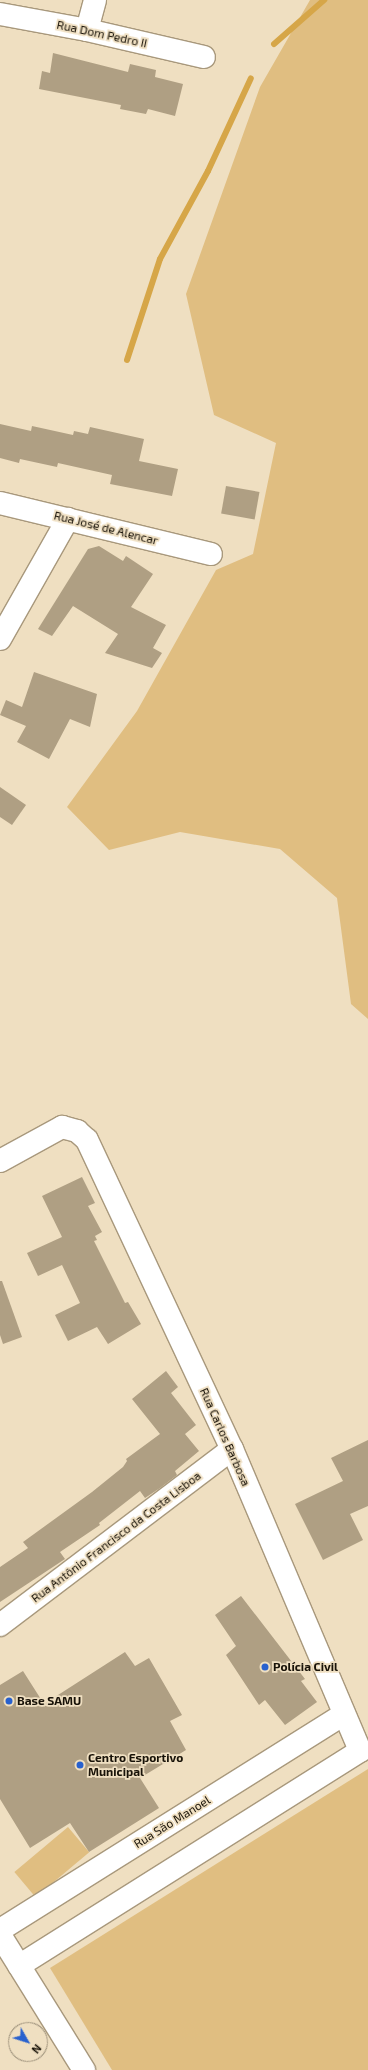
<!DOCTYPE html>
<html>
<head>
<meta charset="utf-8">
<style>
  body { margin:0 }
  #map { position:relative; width:368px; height:2070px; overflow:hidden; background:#efdfc1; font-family:"Exo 2",sans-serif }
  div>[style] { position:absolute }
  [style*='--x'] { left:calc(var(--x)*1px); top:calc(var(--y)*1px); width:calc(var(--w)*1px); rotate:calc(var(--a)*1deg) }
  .green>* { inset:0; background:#e0be81; transform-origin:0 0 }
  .stream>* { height:6px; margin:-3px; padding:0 3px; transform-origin:3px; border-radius:3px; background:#d6a648 }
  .building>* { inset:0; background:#af9f83; transform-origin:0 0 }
  .roads { filter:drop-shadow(1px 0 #a8987c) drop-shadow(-1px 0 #a8987c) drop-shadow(0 1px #a8987c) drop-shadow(0 -1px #a8987c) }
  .minor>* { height:22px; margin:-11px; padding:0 11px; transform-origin:11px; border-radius:11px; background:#fff }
  .secondary>* { height:22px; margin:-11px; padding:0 11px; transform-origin:11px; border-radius:11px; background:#fff }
  .dots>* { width:11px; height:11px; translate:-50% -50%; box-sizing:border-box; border:2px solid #efdfc1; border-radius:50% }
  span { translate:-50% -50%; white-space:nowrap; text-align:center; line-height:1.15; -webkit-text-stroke:3.5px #efdfc1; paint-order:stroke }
  .street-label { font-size:12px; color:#181208 }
  .poi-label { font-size:12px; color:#181208; font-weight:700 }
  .left { translate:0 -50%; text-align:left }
  .north { position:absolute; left:8px; top:2022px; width:40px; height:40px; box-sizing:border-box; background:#efdfc1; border:1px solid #998d77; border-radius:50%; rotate:129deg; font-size:11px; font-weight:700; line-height:16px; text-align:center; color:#181208 }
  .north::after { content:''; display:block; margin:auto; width:14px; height:18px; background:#2861ce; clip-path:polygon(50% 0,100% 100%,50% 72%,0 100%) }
</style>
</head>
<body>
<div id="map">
  <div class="green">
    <div style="clip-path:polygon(310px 0,368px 0,368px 1019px,351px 1004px,337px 898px,280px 849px,180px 832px,109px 850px,67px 807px,137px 711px,216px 570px,253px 554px,276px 443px,214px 415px,186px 294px,260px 87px)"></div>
    <div style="clip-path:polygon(368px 1769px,368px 2070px,112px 2070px,50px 1968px)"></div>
    <div style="left:68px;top:1827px;width:33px;height:70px;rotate:50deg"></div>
  </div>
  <div class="stream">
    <div style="--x:274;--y:44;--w:67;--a:-41.3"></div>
    <div style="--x:127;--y:360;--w:106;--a:-71.9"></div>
    <div style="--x:160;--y:259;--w:100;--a:-61.4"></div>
    <div style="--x:208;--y:171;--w:102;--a:-65.2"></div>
  </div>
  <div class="building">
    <div style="clip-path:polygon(53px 53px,128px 72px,130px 64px,156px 70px,155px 77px,183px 84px,175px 116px,148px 109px,146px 114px,120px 109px,121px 105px,39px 89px,42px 71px,50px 73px)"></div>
    <div style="clip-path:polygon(0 424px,31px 431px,32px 426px,73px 435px,74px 431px,88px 434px,90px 427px,144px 439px,139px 461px,178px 469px,172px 496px,110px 484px,112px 475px,58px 463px,57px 467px,20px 459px,19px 463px,0 458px)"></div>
    <div style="left:226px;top:486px;width:34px;height:28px;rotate:10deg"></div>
    <div style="clip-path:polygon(99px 546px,123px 561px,126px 556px,153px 574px,131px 607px,166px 625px,153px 648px,162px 653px,152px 668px,105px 653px,118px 634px,73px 606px,52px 636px,38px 629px,88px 549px)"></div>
    <div style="clip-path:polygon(34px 672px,97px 694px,90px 727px,70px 719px,49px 759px,17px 742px,26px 726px,0 715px,6px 700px,22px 707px)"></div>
    <div style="clip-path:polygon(0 787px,26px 805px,12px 825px,0 817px)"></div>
    <div style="clip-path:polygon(82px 1177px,95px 1203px,88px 1206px,102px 1232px,95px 1236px,97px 1240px,94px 1241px,125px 1303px,128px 1302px,141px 1324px,108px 1344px,97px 1327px,68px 1341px,55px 1315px,80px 1303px,62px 1265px,38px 1276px,27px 1253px,62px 1237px,42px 1196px)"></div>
    <div style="clip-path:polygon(0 1281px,2px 1281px,22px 1337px,3px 1344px,0 1335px)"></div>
    <div style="clip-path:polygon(166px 1371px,178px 1387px,171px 1393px,196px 1425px,185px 1434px,199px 1451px,175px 1471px,177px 1475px,160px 1488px,145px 1498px,140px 1491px,99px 1523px,100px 1525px,60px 1552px,65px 1559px,0 1602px,0 1567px,28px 1548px,23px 1542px,92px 1492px,123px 1467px,127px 1461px,126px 1459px,160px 1434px,132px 1399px)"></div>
    <div style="clip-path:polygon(368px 1440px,368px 1506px,350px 1514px,363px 1540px,323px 1560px,295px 1504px,343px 1481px,331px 1458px)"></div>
    <div style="clip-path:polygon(241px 1596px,305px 1679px,301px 1681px,317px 1702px,285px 1725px,265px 1700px,259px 1705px,226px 1655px,236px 1646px,215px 1615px)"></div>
    <div style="clip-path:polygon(125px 1652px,135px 1666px,149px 1658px,182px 1715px,170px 1721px,186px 1750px,140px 1778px,159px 1808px,89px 1852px,70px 1823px,30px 1848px,0 1799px,0 1685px,23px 1671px,44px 1704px)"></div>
  </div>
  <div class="roads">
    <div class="minor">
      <div style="--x:0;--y:14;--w:88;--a:10.4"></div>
      <div style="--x:87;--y:30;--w:120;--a:13"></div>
      <div style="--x:87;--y:30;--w:31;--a:-75"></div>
      <div style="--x:0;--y:503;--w:217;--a:13.6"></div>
      <div style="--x:0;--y:639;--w:138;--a:-60.5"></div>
      <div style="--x:0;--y:1161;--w:71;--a:-28.7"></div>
      <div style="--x:62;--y:1127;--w:16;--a:15"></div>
      <div style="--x:77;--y:1131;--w:13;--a:42"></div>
      <div style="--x:87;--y:1140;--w:341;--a:64.9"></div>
      <div style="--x:232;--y:1449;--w:328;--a:67"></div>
      <div style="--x:360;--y:1751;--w:403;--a:147.8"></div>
      <div style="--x:0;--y:1625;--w:291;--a:-37.2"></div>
      <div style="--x:0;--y:1930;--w:405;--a:-32.1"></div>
    </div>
    <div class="secondary">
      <div style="--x:0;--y:1935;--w:159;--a:58.1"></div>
    </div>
  </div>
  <div class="dots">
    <div style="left:265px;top:1667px;background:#2861ce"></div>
    <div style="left:9px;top:1701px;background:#2861ce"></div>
    <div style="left:80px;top:1765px;background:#2861ce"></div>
  </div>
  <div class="street-label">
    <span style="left:102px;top:34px;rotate:12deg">Rua Dom Pedro II</span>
    <span style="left:106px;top:528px;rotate:14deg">Rua José de Alencar</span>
    <span style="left:225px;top:1437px;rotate:66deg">Rua Carlos Barbosa</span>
    <span style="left:116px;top:1537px;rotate:-37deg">Rua Antônio Francisco da Costa Lisboa</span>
    <span style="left:172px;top:1822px;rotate:-32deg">Rua São Manoel</span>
  </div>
  <div class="poi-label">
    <span class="left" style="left:273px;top:1667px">Polícia Civil</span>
    <span class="left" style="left:17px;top:1701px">Base SAMU</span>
    <span class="left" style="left:88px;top:1765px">Centro Esportivo<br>Municipal</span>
  </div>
  <div class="north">N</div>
</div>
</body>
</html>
